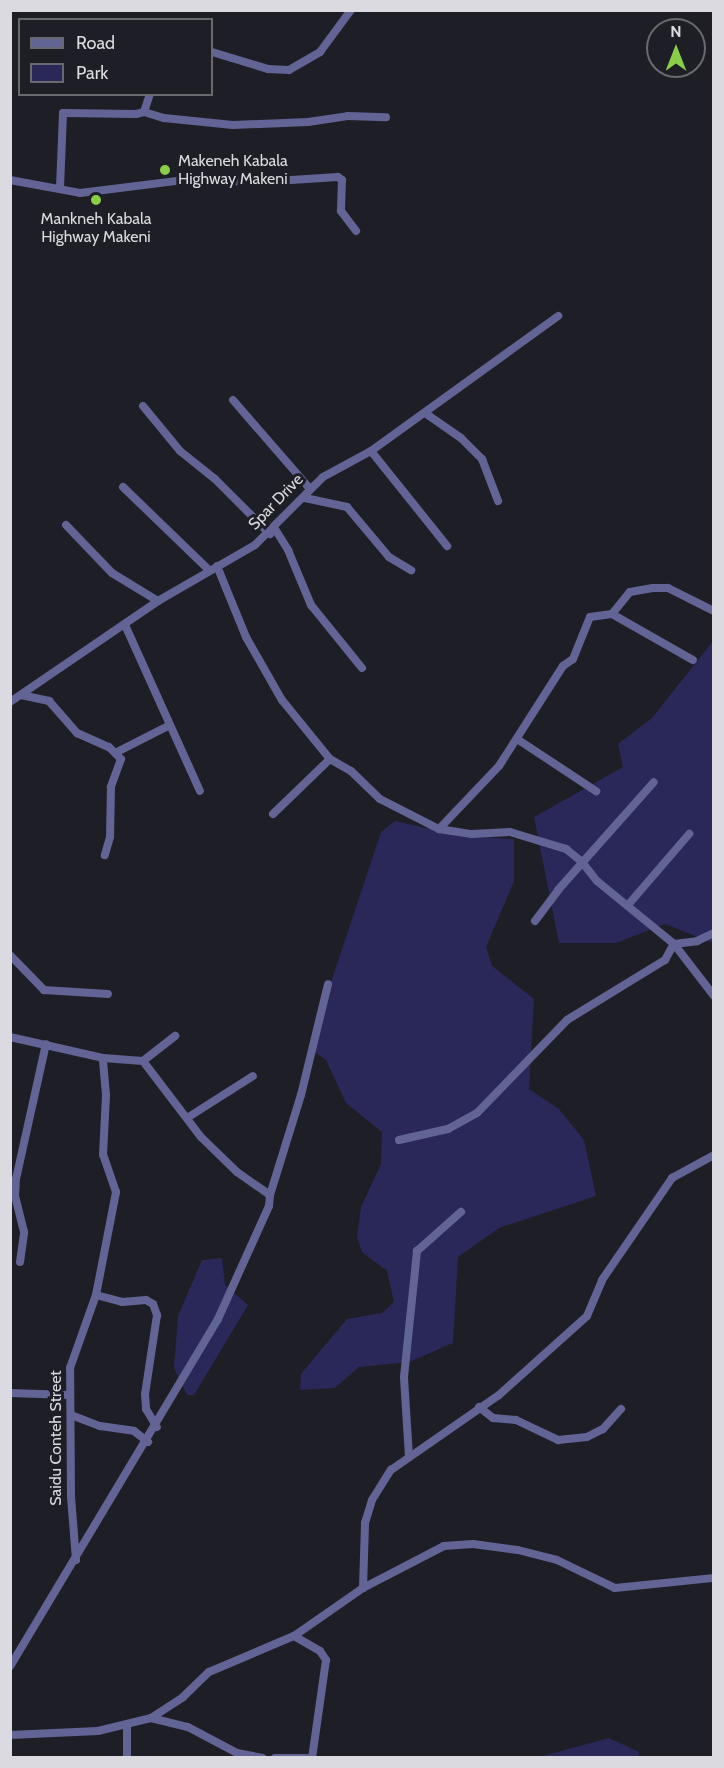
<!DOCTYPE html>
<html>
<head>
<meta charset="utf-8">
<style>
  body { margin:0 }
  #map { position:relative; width:724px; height:1768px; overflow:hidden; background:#1e1f26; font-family:Cabin,sans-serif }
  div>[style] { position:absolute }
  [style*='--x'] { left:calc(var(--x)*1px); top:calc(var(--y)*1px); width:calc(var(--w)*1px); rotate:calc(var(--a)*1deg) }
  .green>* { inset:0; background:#2a2759 }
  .minor>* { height:8px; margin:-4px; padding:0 4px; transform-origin:4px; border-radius:4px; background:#626495 }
  .dots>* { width:16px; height:16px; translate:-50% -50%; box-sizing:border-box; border:3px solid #1e1f26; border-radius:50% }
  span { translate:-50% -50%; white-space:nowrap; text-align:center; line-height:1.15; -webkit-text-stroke:6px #1e1f26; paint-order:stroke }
  .poi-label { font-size:16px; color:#dadae0 }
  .left { translate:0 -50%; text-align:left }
  .street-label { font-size:16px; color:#dadae0 }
  .frame { position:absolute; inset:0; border:12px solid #dadae0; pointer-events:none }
  .legend { position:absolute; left:18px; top:18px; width:195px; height:78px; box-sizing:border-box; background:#1e1f26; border:2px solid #696a70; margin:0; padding:8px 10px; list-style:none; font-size:18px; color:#dadae0 }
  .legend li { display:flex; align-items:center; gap:12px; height:30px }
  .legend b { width:30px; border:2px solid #696a70 }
  .north { position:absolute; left:646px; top:18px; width:60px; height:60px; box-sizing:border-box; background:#1e1f26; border:2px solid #696a70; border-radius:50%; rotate:0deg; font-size:16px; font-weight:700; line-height:24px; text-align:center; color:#dadae0 }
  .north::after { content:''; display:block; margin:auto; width:21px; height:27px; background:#8ace47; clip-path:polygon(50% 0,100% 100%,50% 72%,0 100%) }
</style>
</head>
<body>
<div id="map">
  <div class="green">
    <div style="clip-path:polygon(713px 641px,713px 943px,665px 924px,616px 943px,559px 943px,534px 817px,623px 767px,618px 744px,652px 718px)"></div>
    <div style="clip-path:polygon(395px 821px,462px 836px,514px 839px,514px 881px,486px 947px,492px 966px,534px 999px,529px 1089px,559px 1109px,584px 1140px,596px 1196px,499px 1228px,458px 1257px,453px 1343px,409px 1362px,359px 1367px,335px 1388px,300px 1390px,301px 1374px,347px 1319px,382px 1313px,394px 1302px,387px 1271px,362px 1252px,357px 1237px,361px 1207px,381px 1164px,382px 1132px,346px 1103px,326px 1060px,313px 1051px,313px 1036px,381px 832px)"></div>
    <div style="clip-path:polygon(222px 1258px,225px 1285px,248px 1305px,194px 1395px,187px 1395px,174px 1368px,178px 1316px,202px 1260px)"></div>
    <div style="clip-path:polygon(609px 1738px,639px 1752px,638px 1757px,539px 1757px)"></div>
  </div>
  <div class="minor">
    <div style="--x:212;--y:52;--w:59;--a:16.9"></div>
    <div style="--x:268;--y:69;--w:21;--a:3"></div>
    <div style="--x:289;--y:70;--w:36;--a:-30"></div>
    <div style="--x:320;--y:52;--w:52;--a:-53.6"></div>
    <div style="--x:144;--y:112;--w:21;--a:17"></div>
    <div style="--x:164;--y:118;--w:69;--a:5.8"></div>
    <div style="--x:233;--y:125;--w:75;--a:-2.3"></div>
    <div style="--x:308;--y:122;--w:40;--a:-8.5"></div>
    <div style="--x:348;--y:116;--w:38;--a:2"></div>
    <div style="--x:10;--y:180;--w:71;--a:10.5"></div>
    <div style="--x:80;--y:193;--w:106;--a:-7.1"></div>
    <div style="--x:185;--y:180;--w:75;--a:1.5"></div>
    <div style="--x:260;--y:182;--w:78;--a:-3.7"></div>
    <div style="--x:338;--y:177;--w:5;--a:37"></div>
    <div style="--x:342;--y:180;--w:31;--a:92"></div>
    <div style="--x:341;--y:211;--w:25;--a:53"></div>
    <div style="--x:60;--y:188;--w:75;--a:-87.7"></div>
    <div style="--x:63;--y:113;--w:73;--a:0.8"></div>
    <div style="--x:136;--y:114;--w:8;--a:-14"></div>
    <div style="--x:144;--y:112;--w:19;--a:-72"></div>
    <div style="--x:233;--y:400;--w:118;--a:49.1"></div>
    <div style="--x:143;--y:406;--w:58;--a:50.6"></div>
    <div style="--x:180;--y:451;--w:45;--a:38.7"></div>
    <div style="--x:215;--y:479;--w:78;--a:45"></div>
    <div style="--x:425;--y:413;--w:44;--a:34.8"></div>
    <div style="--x:461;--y:438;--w:30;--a:45"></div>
    <div style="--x:482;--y:459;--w:45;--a:69.1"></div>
    <div style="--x:371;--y:451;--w:122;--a:51.3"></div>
    <div style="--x:123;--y:487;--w:120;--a:44"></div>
    <div style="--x:305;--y:498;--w:43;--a:12.1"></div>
    <div style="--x:347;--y:507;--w:65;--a:50"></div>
    <div style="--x:389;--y:557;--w:26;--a:31"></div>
    <div style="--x:66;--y:525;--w:66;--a:46.2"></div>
    <div style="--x:112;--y:573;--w:54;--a:31.3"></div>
    <div style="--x:275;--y:529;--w:25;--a:58"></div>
    <div style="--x:288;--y:550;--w:60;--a:67.3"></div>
    <div style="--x:311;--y:605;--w:81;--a:51"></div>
    <div style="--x:217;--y:566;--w:77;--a:67.8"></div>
    <div style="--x:246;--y:637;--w:73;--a:60.3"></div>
    <div style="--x:282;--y:700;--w:76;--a:50.9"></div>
    <div style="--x:330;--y:759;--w:24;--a:30"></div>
    <div style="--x:351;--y:771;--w:40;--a:44"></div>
    <div style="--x:380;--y:799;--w:66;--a:27"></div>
    <div style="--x:439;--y:829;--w:33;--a:9"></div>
    <div style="--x:472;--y:834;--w:38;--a:-3"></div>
    <div style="--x:510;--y:832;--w:59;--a:16.9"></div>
    <div style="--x:566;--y:849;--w:21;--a:39"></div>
    <div style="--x:582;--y:862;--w:24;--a:52"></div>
    <div style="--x:597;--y:881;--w:99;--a:39.3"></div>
    <div style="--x:674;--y:944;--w:66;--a:52.4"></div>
    <div style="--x:612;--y:614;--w:93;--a:29.6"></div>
    <div style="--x:125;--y:625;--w:182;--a:65.7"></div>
    <div style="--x:21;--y:695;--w:29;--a:12"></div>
    <div style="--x:49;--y:701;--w:43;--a:48.8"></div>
    <div style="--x:77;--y:733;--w:35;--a:24"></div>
    <div style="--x:109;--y:747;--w:17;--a:45"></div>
    <div style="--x:121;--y:759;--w:30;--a:110"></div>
    <div style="--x:111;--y:787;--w:50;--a:91.1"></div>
    <div style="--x:110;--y:837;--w:19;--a:106"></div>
    <div style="--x:10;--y:702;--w:179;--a:-34.3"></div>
    <div style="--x:158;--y:601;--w:112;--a:-30"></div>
    <div style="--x:255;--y:545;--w:96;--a:-45"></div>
    <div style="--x:323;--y:477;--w:55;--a:-28.4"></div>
    <div style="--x:371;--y:451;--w:231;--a:-35.8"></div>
    <div style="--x:517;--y:739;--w:95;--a:33.4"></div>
    <div style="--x:117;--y:752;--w:59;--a:-27"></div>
    <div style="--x:273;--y:814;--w:79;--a:-44"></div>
    <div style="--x:439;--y:829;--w:87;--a:-46.4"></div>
    <div style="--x:499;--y:766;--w:119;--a:-57.4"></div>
    <div style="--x:563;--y:666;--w:12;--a:-35"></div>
    <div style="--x:573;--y:659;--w:45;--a:-68"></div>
    <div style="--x:590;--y:617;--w:22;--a:-8"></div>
    <div style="--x:612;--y:614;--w:28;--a:-51"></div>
    <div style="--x:630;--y:592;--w:23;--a:-10"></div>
    <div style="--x:653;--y:588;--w:15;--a:0"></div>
    <div style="--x:668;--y:588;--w:51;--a:26.6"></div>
    <div style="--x:628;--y:905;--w:94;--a:-49.3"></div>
    <div style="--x:535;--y:921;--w:39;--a:-53"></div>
    <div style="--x:558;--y:890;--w:144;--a:-48.4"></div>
    <div style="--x:10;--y:955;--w:49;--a:45.8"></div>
    <div style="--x:44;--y:990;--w:64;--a:3.6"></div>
    <div style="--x:10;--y:1037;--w:95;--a:12.7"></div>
    <div style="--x:103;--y:1058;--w:40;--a:4.3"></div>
    <div style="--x:143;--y:1061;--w:96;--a:52.7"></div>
    <div style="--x:201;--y:1137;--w:50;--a:44.2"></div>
    <div style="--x:237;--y:1172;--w:40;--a:34.9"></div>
    <div style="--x:270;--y:1195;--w:11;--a:95"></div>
    <div style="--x:269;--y:1206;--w:124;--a:114.3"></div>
    <div style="--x:218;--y:1319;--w:405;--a:120.9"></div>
    <div style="--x:143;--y:1061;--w:41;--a:-38"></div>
    <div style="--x:187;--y:1118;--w:78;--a:-32.5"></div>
    <div style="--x:399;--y:1140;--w:50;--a:-12.7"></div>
    <div style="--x:448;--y:1129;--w:33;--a:-29"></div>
    <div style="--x:477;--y:1113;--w:129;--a:-45.9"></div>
    <div style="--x:567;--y:1020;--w:115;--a:-31.5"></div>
    <div style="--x:665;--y:960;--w:18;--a:-61"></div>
    <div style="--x:674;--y:944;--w:23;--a:-7"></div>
    <div style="--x:697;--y:941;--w:19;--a:-25"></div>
    <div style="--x:270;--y:1195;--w:105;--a:-72.8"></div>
    <div style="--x:301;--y:1095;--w:114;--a:-76.3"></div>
    <div style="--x:20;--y:1262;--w:30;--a:-82"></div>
    <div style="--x:24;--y:1232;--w:36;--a:-104"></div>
    <div style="--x:15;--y:1197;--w:18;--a:-87"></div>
    <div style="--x:16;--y:1179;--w:138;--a:-77.5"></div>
    <div style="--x:96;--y:1295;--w:27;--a:15"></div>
    <div style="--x:122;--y:1302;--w:24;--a:-5"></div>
    <div style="--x:146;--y:1300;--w:8;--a:30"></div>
    <div style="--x:153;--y:1304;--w:12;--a:70"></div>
    <div style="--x:157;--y:1315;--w:80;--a:98.6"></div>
    <div style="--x:145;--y:1394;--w:15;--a:86"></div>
    <div style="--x:146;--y:1409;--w:21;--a:59"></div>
    <div style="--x:10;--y:1393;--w:60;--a:1.9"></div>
    <div style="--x:479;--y:1407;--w:18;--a:38"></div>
    <div style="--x:493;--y:1418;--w:23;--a:5"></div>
    <div style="--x:516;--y:1420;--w:47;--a:25.5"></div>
    <div style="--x:558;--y:1440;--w:29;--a:-6"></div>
    <div style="--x:587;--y:1437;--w:18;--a:-27"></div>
    <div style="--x:603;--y:1429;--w:27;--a:-48"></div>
    <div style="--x:71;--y:1415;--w:31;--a:21"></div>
    <div style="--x:100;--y:1426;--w:34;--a:8"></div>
    <div style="--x:134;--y:1431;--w:18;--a:38"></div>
    <div style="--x:409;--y:1457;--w:80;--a:-93.6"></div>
    <div style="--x:404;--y:1377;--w:127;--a:-84.1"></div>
    <div style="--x:417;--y:1251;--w:59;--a:-41.6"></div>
    <div style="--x:76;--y:1560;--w:64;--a:-94.5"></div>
    <div style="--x:71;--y:1496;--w:128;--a:-90.4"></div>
    <div style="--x:70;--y:1368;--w:77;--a:-70.4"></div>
    <div style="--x:96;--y:1295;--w:105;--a:-79"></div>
    <div style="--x:116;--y:1192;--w:39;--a:-109"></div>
    <div style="--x:103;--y:1155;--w:60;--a:-87.1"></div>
    <div style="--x:106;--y:1095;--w:37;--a:-95"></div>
    <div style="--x:363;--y:1588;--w:65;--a:-88.2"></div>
    <div style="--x:365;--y:1523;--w:24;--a:-73"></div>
    <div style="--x:372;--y:1500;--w:36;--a:-58"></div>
    <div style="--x:391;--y:1470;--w:131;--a:-34.8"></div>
    <div style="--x:499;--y:1395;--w:118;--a:-41.9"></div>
    <div style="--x:587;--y:1316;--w:39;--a:-67"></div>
    <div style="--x:602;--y:1280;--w:124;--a:-55.5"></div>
    <div style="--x:672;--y:1178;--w:48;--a:-28.7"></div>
    <div style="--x:294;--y:1636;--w:30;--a:30"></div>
    <div style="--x:320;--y:1651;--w:11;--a:56"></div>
    <div style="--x:326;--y:1660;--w:99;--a:98.1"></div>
    <div style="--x:151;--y:1718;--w:38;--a:14"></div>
    <div style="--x:188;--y:1727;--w:55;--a:28"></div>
    <div style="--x:237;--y:1753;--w:26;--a:11"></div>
    <div style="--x:10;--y:1735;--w:88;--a:-2.6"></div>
    <div style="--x:98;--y:1731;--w:55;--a:-13.8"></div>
    <div style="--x:151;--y:1718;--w:38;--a:-33"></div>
    <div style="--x:183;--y:1697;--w:36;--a:-44"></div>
    <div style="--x:209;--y:1672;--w:92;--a:-23"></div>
    <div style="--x:294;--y:1636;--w:84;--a:-34.8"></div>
    <div style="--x:363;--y:1588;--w:91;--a:-27.4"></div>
    <div style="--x:444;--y:1546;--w:29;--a:-4"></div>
    <div style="--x:473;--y:1544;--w:45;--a:7.6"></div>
    <div style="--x:518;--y:1550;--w:40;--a:14.4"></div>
    <div style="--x:557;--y:1560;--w:64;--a:25.8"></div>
    <div style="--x:615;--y:1588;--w:100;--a:-5.8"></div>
    <div style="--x:127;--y:1758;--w:33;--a:-90"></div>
    <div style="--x:275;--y:1758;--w:32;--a:0"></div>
  </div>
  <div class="dots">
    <div style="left:165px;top:170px;background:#8ace47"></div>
    <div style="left:96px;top:200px;background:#8ace47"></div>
  </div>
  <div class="poi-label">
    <span class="left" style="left:178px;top:170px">Makeneh Kabala<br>Highway Makeni</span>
    <span style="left:96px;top:228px">Mankneh Kabala<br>Highway Makeni</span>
  </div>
  <div class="street-label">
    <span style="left:276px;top:502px;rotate:-46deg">Spar Drive</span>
    <span style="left:56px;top:1438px;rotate:-90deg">Saidu Conteh Street</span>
  </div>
  <div class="frame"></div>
  <ul class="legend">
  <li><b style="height:8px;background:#626495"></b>Road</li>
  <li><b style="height:16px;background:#2a2759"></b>Park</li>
  </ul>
  <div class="north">N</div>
</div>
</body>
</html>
